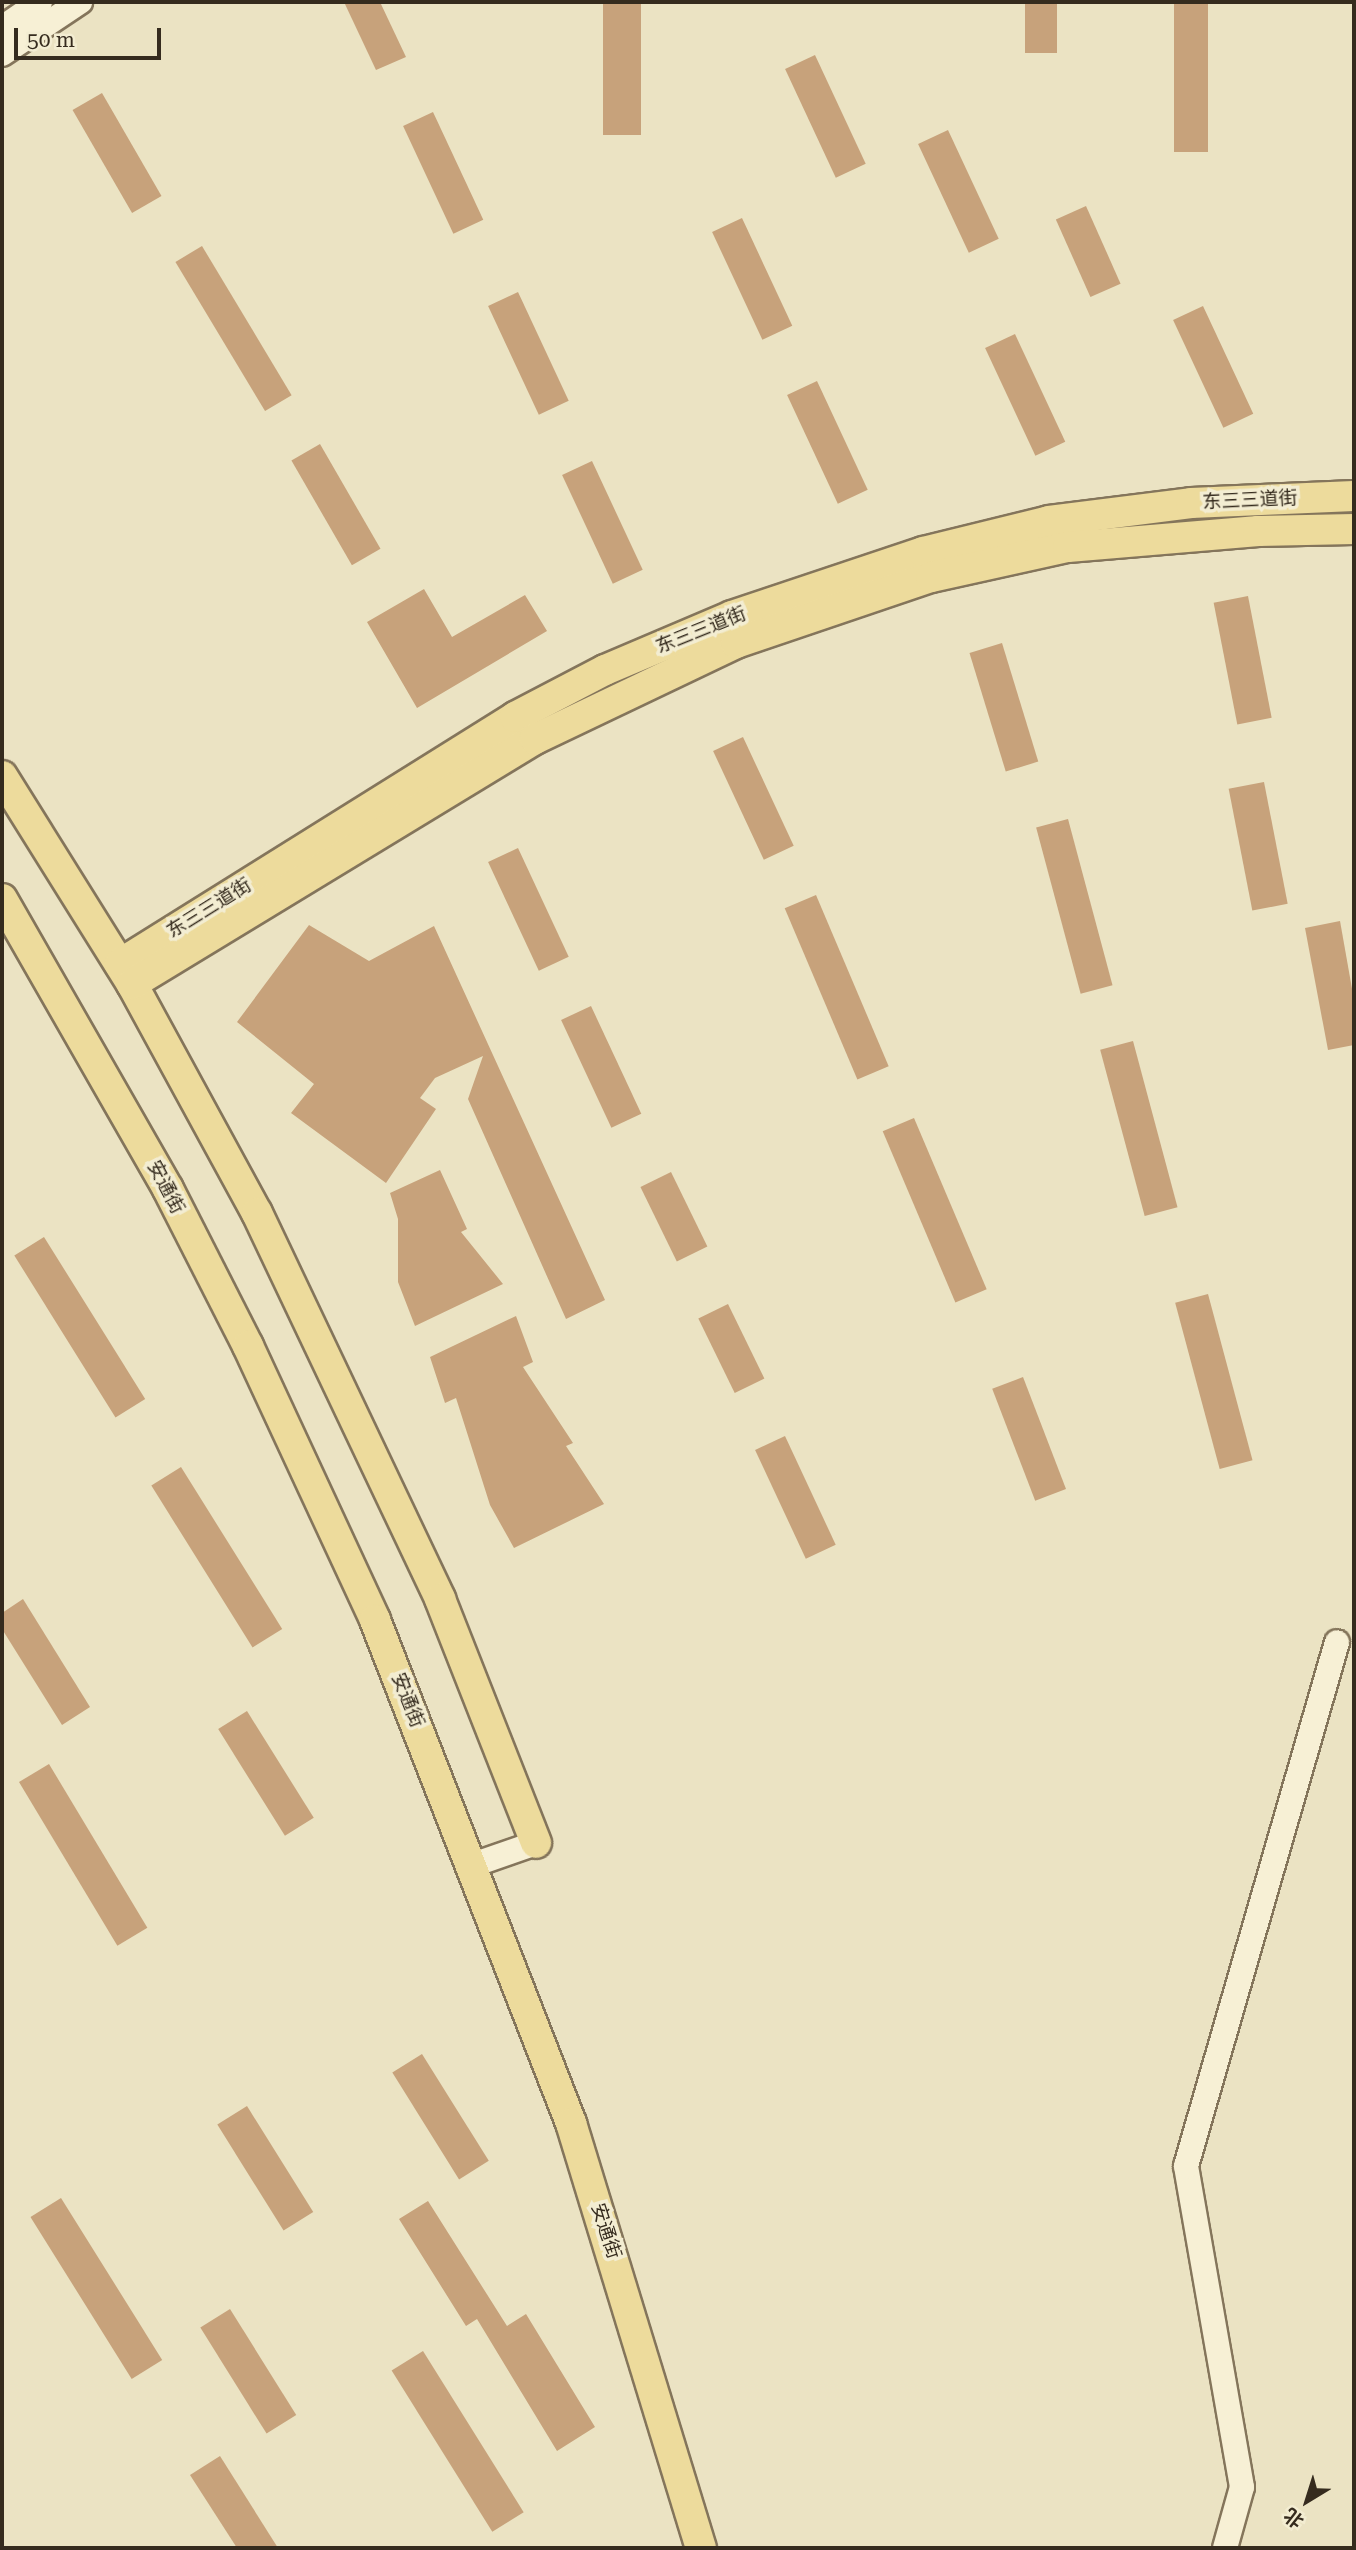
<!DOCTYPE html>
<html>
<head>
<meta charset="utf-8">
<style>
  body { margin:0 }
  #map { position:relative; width:1356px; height:2550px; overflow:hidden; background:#ebe3c3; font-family:"Roboto Serif","Noto Sans SC",serif }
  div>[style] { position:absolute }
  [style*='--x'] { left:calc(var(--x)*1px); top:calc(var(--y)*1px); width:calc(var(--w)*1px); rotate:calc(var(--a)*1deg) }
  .building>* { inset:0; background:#c7a27b; transform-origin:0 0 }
  .roads { filter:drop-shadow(2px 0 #84755b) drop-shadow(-2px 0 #84755b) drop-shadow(0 2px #84755b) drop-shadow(0 -2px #84755b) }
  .minor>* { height:24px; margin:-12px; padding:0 12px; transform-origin:12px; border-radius:12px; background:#f7f0d5 }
  .major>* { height:30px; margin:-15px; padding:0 15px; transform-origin:15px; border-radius:15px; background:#eddb9c }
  span { translate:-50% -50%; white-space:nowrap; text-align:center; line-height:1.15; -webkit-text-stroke:7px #f3edd2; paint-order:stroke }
  .street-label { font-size:19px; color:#352b1e }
  .frame { position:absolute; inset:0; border:4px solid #352b1e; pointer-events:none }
  .north { position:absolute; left:1272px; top:2466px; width:70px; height:70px; -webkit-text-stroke:5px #f3edd2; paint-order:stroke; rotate:218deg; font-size:19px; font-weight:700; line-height:28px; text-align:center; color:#352b1e }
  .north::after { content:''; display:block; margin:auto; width:24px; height:32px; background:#352b1e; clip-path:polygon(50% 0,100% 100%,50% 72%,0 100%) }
  .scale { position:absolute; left:14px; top:28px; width:147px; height:32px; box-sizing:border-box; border:4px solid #352b1e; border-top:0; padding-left:9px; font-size:21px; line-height:24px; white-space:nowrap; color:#352b1e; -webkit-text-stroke:5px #f3edd2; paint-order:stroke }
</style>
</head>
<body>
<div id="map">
  <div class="building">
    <div style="clip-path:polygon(344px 2px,380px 2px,406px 57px,376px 70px)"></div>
    <div style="left:603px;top:2px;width:38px;height:133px"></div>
    <div style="left:1025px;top:2px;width:32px;height:51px"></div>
    <div style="left:1174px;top:2px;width:34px;height:150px"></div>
    <div style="left:815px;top:55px;width:120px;height:33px;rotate:65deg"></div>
    <div style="left:102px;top:93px;width:119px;height:34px;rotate:60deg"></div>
    <div style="left:433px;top:112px;width:119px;height:33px;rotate:65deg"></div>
    <div style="left:948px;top:130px;width:120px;height:33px;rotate:65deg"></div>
    <div style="left:1086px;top:206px;width:85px;height:33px;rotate:66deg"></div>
    <div style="left:742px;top:218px;width:119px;height:33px;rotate:65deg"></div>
    <div style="left:202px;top:246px;width:174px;height:31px;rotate:59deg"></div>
    <div style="left:518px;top:292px;width:120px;height:33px;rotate:65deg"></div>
    <div style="left:1203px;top:306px;width:119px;height:33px;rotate:65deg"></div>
    <div style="left:1015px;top:334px;width:119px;height:33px;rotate:65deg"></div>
    <div style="left:817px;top:381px;width:120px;height:33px;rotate:65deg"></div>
    <div style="left:320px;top:444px;width:121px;height:33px;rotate:60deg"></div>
    <div style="left:592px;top:461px;width:120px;height:33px;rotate:65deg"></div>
    <div style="clip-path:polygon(424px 589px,452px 637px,525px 595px,547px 631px,417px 708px,367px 622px)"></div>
    <div style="left:1248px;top:596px;width:124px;height:35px;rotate:79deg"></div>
    <div style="left:1002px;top:643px;width:124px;height:34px;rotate:73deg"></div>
    <div style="left:743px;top:737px;width:120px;height:33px;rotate:65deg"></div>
    <div style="left:1264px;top:782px;width:124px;height:36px;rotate:79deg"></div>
    <div style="left:1068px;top:819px;width:172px;height:33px;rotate:75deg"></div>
    <div style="left:518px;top:848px;width:120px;height:33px;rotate:65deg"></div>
    <div style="left:816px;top:895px;width:186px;height:34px;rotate:67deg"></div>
    <div style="clip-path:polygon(1340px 921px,1354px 1000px,1354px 1045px,1328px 1050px,1305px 928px)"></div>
    <div style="clip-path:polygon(309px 925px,369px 961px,434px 926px,605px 1300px,566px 1319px,468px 1099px,483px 1056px,435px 1078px,420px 1098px,436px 1109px,386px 1183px,291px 1113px,314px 1084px,237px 1022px)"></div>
    <div style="left:591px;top:1006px;width:119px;height:33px;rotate:65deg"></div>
    <div style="left:1133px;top:1041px;width:172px;height:34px;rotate:75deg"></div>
    <div style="left:914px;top:1118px;width:186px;height:34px;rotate:67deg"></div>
    <div style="clip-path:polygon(440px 1170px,467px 1229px,461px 1232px,503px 1284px,415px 1326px,398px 1282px,398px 1219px,390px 1193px)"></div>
    <div style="left:671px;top:1172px;width:83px;height:34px;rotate:64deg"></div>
    <div style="left:44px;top:1237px;width:191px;height:35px;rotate:58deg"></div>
    <div style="left:1208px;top:1294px;width:172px;height:34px;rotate:75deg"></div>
    <div style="left:728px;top:1304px;width:83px;height:33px;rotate:64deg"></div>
    <div style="clip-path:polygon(516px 1316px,533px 1362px,523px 1367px,573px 1443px,566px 1446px,604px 1504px,514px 1548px,490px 1505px,456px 1398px,445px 1403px,430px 1357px)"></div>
    <div style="left:1023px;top:1377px;width:120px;height:33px;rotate:69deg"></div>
    <div style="left:785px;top:1436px;width:120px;height:33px;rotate:65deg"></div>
    <div style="left:181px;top:1467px;width:191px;height:35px;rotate:58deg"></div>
    <div style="clip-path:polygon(23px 1599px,90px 1707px,62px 1725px,2px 1629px,2px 1613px)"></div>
    <div style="left:247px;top:1711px;width:126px;height:34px;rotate:58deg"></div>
    <div style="left:49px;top:1764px;width:191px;height:35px;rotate:59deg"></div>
    <div style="left:422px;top:2054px;width:126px;height:35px;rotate:58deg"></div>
    <div style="left:247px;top:2106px;width:125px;height:35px;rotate:58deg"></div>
    <div style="left:61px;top:2198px;width:191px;height:36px;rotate:58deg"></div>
    <div style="clip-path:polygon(428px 2201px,507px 2326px,526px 2314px,595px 2427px,557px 2451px,477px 2319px,466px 2326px,399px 2219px)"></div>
    <div style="left:230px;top:2309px;width:125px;height:35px;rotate:58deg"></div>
    <div style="left:423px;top:2351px;width:190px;height:37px;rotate:58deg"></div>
    <div style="clip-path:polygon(220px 2456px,278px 2548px,237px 2548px,190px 2475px)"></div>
  </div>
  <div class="roads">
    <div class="minor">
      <div style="--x:2;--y:28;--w:46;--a:-34.4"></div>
      <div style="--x:2;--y:54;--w:94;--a:-33.7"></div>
      <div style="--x:473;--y:1865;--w:67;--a:-19.2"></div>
      <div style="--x:1225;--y:2548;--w:63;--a:-74.4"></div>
      <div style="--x:1242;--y:2487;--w:326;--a:-99.9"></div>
      <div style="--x:1186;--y:2166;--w:545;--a:-73.92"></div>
    </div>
    <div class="major">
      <div style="--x:2;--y:776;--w:245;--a:58"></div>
      <div style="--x:132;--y:984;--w:261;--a:61.4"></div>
      <div style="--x:257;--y:1213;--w:427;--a:64.6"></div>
      <div style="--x:440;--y:1599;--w:262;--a:68.5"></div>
      <div style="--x:2;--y:899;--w:334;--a:60.2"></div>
      <div style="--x:168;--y:1189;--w:176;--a:63"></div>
      <div style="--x:248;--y:1346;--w:302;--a:65.1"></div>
      <div style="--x:375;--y:1620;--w:540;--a:68.71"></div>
      <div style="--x:571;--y:2123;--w:444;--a:73"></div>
      <div style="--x:120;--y:964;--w:466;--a:-32"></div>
      <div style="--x:515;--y:717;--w:102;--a:-27.6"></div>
      <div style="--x:605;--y:670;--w:138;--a:-23"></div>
      <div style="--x:732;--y:616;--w:201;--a:-18.5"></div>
      <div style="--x:923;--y:552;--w:130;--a:-13.8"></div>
      <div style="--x:1049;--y:521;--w:143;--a:-7.2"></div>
      <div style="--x:1191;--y:503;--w:163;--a:-2.5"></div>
      <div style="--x:132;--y:984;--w:472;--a:-31.3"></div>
      <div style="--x:535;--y:739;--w:223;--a:-25.5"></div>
      <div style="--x:736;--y:643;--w:206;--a:-18.7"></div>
      <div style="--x:931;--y:577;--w:140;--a:-12.4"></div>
      <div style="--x:1068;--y:547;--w:191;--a:-4.8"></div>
      <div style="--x:1258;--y:531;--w:96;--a:-1.2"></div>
    </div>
  </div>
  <div class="street-label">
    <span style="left:1250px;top:500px;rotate:-3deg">东三三道街</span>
    <span style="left:701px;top:630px;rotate:-22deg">东三三道街</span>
    <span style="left:209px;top:908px;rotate:-32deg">东三三道街</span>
    <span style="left:166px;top:1187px;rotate:62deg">安通街</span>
    <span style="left:408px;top:1700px;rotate:68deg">安通街</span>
    <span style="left:606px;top:2231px;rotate:72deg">安通街</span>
  </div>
  <div class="frame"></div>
  <div class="north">北</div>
  <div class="scale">50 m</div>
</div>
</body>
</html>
